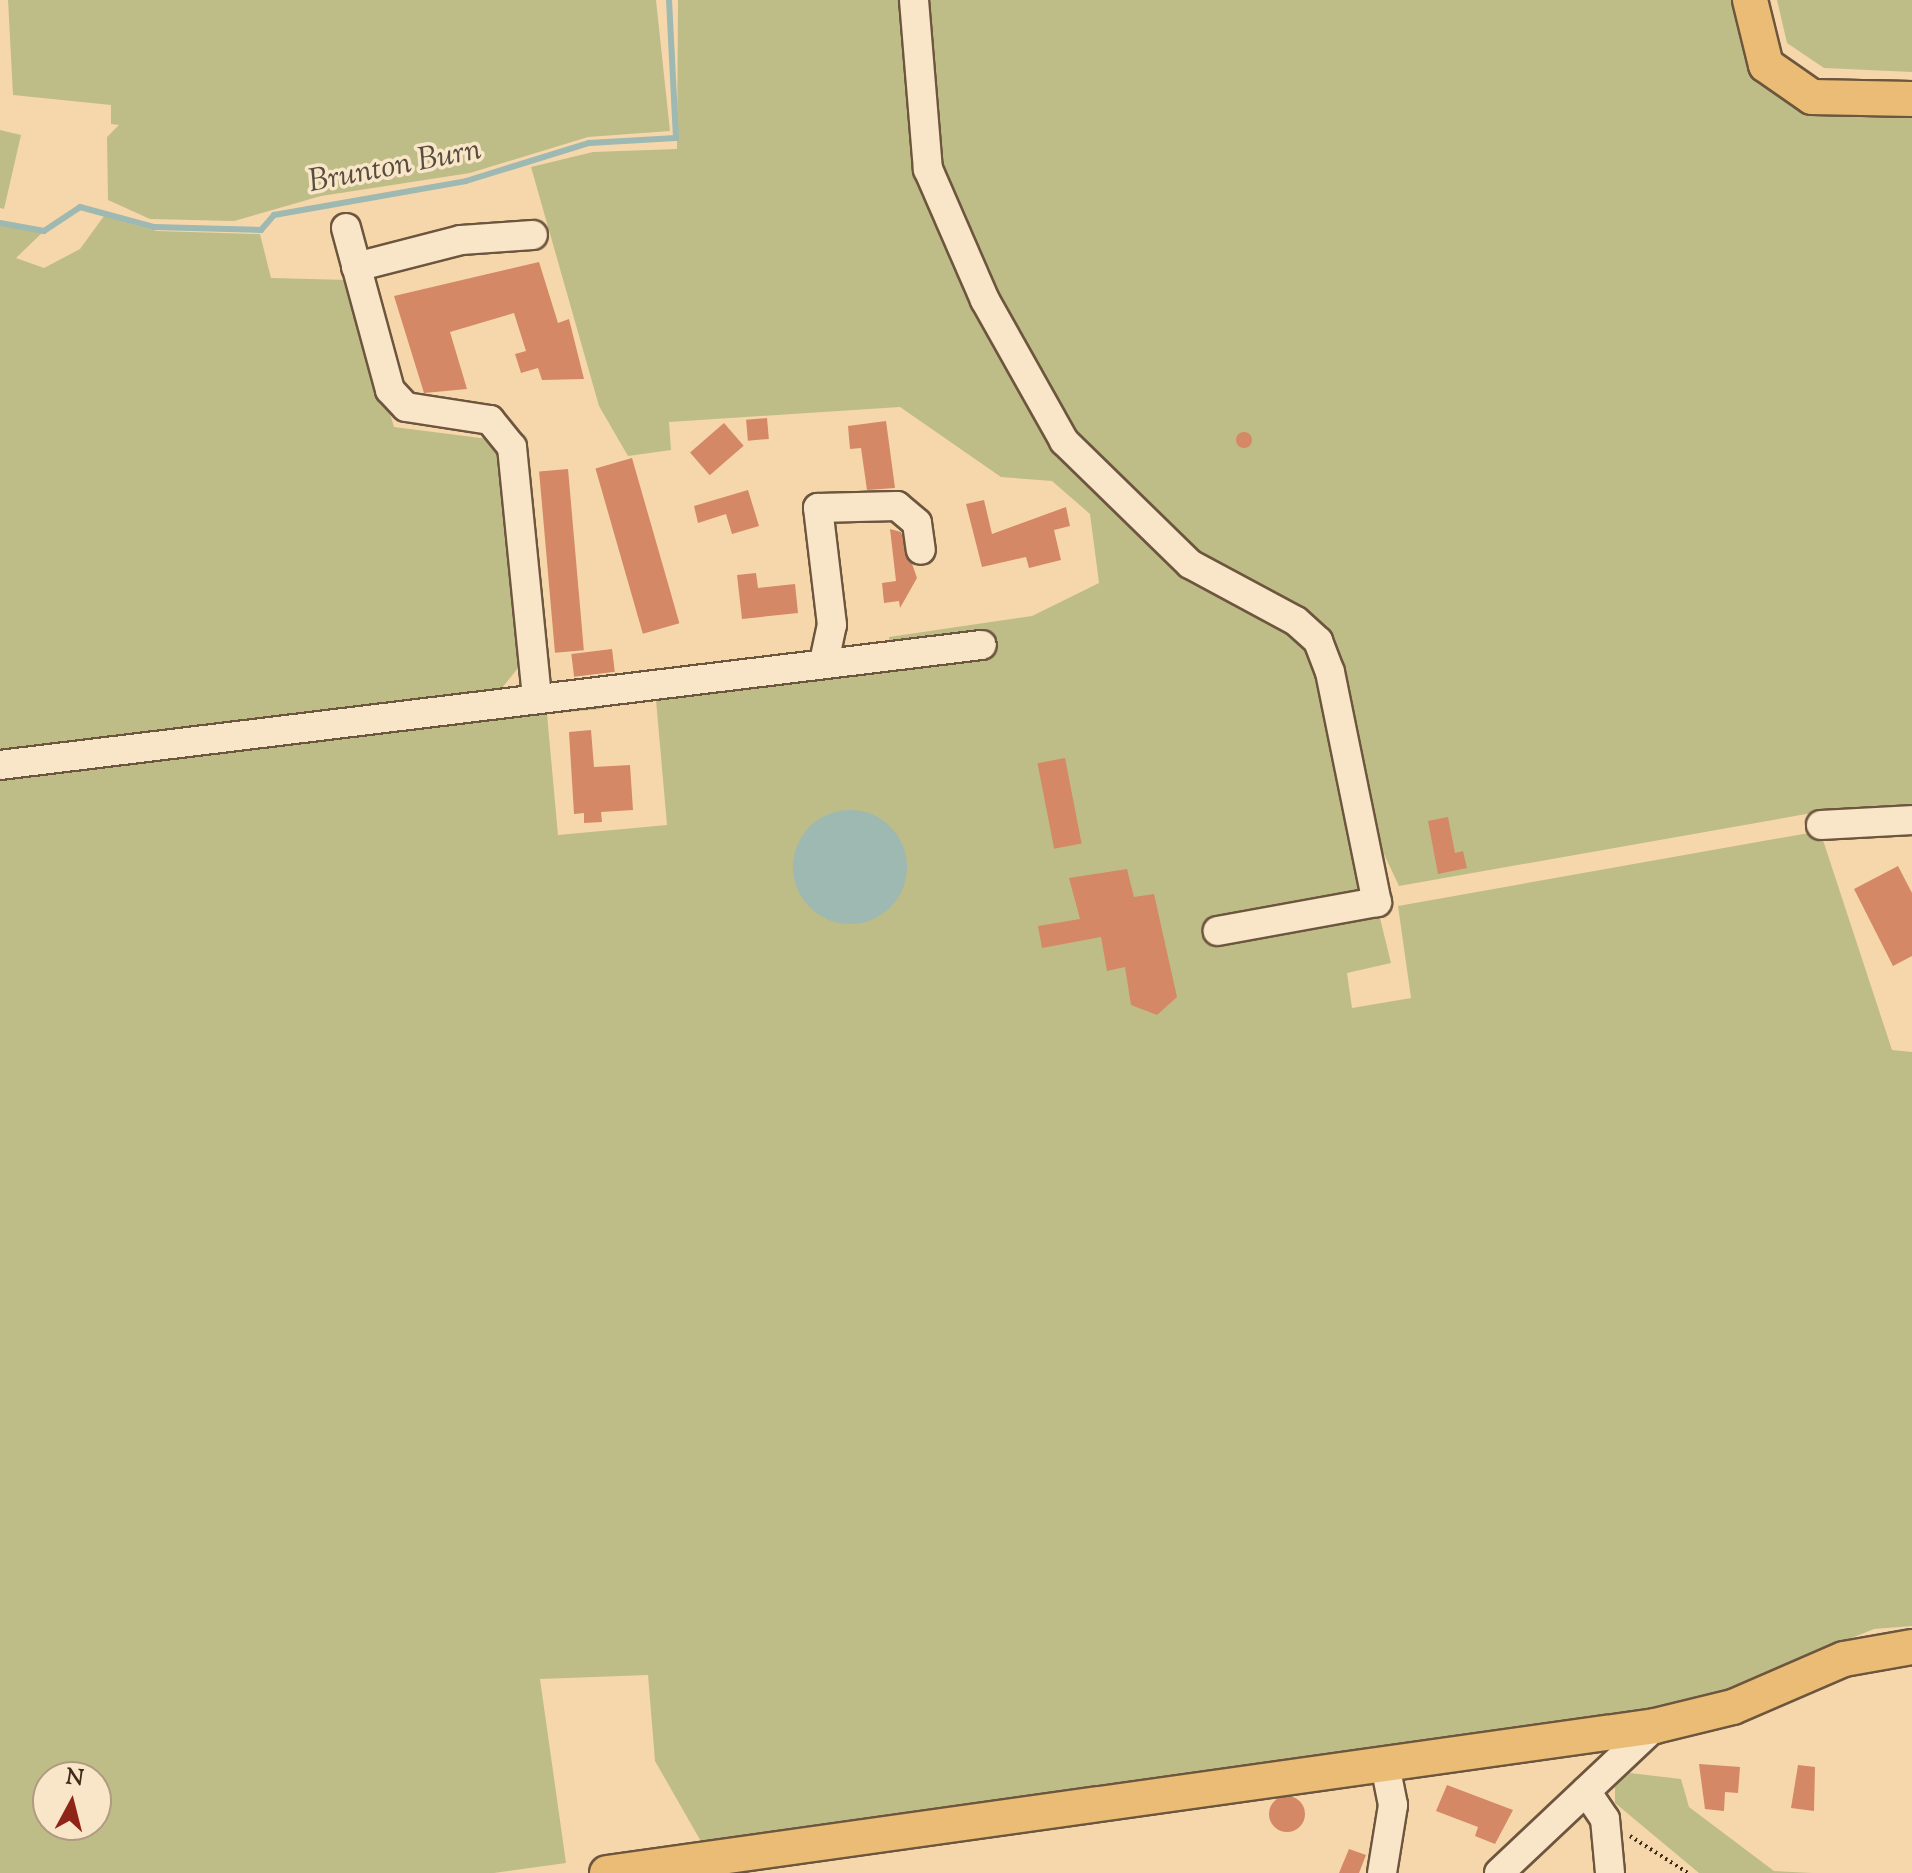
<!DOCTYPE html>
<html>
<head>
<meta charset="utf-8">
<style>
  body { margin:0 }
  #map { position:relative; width:1912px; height:1873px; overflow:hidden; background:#f6d7ab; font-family:"Sorts Mill Goudy",serif }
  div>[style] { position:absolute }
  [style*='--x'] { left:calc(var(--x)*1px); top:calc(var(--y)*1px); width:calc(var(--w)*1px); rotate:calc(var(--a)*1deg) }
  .green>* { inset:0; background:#bfbd87 }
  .water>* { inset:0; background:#9eb8b2 }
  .round { border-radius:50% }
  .stream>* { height:6px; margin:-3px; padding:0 3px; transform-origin:3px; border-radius:3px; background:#9eb8b2 }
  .building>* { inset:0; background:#d48865; transform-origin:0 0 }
  .path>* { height:4px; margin-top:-2px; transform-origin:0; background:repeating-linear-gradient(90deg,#3f2b19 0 2px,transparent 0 6px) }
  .roads { filter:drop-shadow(2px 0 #6d563e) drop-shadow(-2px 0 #6d563e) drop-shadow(0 2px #6d563e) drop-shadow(0 -2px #6d563e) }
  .minor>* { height:28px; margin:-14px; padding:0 14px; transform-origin:14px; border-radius:14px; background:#f9e5c8 }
  .major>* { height:34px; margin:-17px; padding:0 17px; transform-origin:17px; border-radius:17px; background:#ebbc76 }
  span { translate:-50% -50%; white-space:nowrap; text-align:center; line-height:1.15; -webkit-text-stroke:7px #f9e5c8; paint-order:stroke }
  .water-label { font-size:32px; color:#574e3f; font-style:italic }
  .north { position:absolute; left:32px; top:1761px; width:80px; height:80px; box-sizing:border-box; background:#f9e5c8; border:2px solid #af9b82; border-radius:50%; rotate:7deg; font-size:22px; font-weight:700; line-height:32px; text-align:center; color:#3f2b19 }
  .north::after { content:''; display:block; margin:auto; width:28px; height:36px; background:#8f2418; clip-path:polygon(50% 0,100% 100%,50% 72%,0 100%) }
</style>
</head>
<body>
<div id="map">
  <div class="green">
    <div style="clip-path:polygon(8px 0,656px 0,670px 131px,588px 137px,470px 173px,321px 196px,234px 221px,150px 219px,108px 200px,107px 137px,119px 125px,111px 124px,111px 105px,13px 95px)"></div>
    <div style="clip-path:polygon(evenodd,678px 0,1743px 0,1760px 68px,1912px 106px,1912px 807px,1812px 813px,1399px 886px,1343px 767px,1391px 963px,1347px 973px,1352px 1008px,1411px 998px,1398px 906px,1820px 831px,1892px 1050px,1912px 1052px,1912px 1626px,1874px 1629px,1834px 1645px,1709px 1704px,703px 1845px,655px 1761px,648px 1675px,540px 1679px,566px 1863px,494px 1873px,0 1873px,0 772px,590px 699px,601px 709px,547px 714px,558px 835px,667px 825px,656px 700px,665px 688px,892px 665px,889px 637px,1032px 616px,1099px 583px,1090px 514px,1052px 481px,1001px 477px,900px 407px,669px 422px,671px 450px,628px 456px,599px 406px,531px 167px,593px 152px,677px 149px,678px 0,48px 1777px,96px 1777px,96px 1825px,48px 1825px,48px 1777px)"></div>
    <div style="clip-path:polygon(1777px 0,1912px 0,1912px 72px,1824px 68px,1787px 43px)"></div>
    <div style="clip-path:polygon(0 130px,21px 135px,4px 209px,0 208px)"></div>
    <div style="clip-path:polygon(104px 216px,157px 231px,260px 234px,271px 278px,349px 280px,394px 427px,496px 440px,523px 662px,501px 689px,0 755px,0 223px,44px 231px,16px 258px,44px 268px,80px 249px)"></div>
    <div style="clip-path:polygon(1630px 1773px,1681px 1779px,1689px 1807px,1774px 1871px,1812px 1873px,1699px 1873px,1615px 1803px,1615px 1787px)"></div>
  </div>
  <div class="water">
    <div class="round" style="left:793px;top:810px;width:114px;height:114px"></div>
  </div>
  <div class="stream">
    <div style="--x:0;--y:223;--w:45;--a:10.3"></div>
    <div style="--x:44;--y:231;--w:43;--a:-33.7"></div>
    <div style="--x:80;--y:207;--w:77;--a:15.1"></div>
    <div style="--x:154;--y:227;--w:107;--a:1.6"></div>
    <div style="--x:261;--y:230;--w:20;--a:-49"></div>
    <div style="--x:274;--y:215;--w:195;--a:-10"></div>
    <div style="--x:466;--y:181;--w:129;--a:-17.2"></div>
    <div style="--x:589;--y:143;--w:87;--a:-3.3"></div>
    <div style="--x:676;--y:138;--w:138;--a:-92.9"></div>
  </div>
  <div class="building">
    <div style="clip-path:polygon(539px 262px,558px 323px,569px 319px,584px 379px,542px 380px,538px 368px,521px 373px,515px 354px,526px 351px,514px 313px,450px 332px,467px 389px,424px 393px,394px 296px)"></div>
    <div style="left:767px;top:418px;width:21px;height:21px;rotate:85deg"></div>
    <div style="clip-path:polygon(886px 421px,895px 488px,867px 490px,861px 448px,850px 449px,848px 426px)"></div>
    <div style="left:724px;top:423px;width:30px;height:45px;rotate:49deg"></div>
    <div class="round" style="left:1236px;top:432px;width:16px;height:16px"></div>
    <div style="left:632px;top:458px;width:172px;height:38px;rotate:74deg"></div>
    <div style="left:568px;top:469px;width:182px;height:29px;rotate:85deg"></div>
    <div style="clip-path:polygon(748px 490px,759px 526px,732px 534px,726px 514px,698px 523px,694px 506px)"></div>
    <div style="clip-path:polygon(984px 500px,992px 534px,1066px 507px,1070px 526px,1054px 530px,1061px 560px,1029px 568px,1026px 557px,982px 567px,966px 504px)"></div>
    <div style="clip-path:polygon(890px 529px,901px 532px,917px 578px,900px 608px,899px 601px,884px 603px,882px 583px,896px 581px)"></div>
    <div style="clip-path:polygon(756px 573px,758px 588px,795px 584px,798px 613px,742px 619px,737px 575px)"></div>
    <div style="left:612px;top:649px;width:23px;height:41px;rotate:83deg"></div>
    <div style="clip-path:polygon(591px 730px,594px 767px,630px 765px,633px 810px,601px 812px,602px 822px,584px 823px,584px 813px,574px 814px,569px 732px)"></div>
    <div style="left:1065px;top:758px;width:87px;height:28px;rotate:79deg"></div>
    <div style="clip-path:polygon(1448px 817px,1455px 853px,1463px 851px,1467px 868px,1438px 874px,1428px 821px)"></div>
    <div style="clip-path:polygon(1898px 866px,1912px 893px,1912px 956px,1893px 966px,1854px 889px)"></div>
    <div style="clip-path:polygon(1127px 869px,1134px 897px,1154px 894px,1177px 997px,1157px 1015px,1131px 1005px,1125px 967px,1107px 971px,1101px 937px,1042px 948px,1038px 926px,1080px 919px,1069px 878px)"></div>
    <div style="clip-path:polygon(1699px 1764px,1740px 1767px,1738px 1793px,1725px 1792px,1724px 1811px,1705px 1809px)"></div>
    <div style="clip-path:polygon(1798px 1765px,1815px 1767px,1814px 1811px,1791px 1808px)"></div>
    <div style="clip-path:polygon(1447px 1785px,1513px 1810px,1495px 1844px,1475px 1836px,1478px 1827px,1436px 1811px)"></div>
    <div class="round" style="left:1269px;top:1796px;width:36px;height:36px"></div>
    <div style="clip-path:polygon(1349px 1849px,1366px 1855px,1359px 1873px,1339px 1873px)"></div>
  </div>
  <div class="path">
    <div style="--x:1630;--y:1836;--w:69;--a:32.5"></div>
  </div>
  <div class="roads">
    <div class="minor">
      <div style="--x:914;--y:0;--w:170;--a:85.3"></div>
      <div style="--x:928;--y:169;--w:143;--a:66.5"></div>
      <div style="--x:985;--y:300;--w:162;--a:60.7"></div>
      <div style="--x:1064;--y:441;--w:176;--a:44.3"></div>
      <div style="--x:1190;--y:564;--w:120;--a:28.3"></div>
      <div style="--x:1296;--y:621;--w:30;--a:42"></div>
      <div style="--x:1318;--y:641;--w:33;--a:69"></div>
      <div style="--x:1330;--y:672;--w:235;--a:78.5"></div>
      <div style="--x:1377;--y:902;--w:162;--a:169.7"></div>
      <div style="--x:346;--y:228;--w:168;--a:74.8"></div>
      <div style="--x:390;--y:390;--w:23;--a:47"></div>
      <div style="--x:406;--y:407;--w:85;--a:8.8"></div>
      <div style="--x:490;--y:420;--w:35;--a:51"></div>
      <div style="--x:512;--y:447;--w:250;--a:84.3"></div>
      <div style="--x:356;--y:267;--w:108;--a:-14.4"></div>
      <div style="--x:461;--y:240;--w:72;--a:-4"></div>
      <div style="--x:824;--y:662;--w:38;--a:-78"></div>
      <div style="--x:832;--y:625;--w:118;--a:-96.8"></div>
      <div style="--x:818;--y:508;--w:79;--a:-1.5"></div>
      <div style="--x:897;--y:506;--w:26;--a:40"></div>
      <div style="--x:917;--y:523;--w:27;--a:82"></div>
      <div style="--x:0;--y:765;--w:989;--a:-6.97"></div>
      <div style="--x:1821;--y:825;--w:91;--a:-3.1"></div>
      <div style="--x:1586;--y:1791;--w:34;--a:56"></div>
      <div style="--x:1605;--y:1819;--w:54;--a:84.7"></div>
      <div style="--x:1382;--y:1873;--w:69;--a:-80.8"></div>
      <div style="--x:1393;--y:1805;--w:41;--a:-101.3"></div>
      <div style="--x:1499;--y:1873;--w:214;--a:-43.3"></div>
    </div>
    <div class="major">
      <div style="--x:1750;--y:0;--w:67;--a:76.2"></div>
      <div style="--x:1766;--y:65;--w:56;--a:34.8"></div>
      <div style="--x:1812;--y:97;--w:100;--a:1.1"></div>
      <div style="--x:607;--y:1873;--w:1058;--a:-7.98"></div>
      <div style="--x:1655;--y:1726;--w:80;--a:-13.7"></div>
      <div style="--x:1733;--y:1707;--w:121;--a:-23.4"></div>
      <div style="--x:1844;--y:1659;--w:69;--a:-10"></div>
    </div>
  </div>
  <div class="water-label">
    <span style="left:395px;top:167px;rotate:-11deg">Brunton Burn</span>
  </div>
  <div class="north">N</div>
</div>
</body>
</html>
